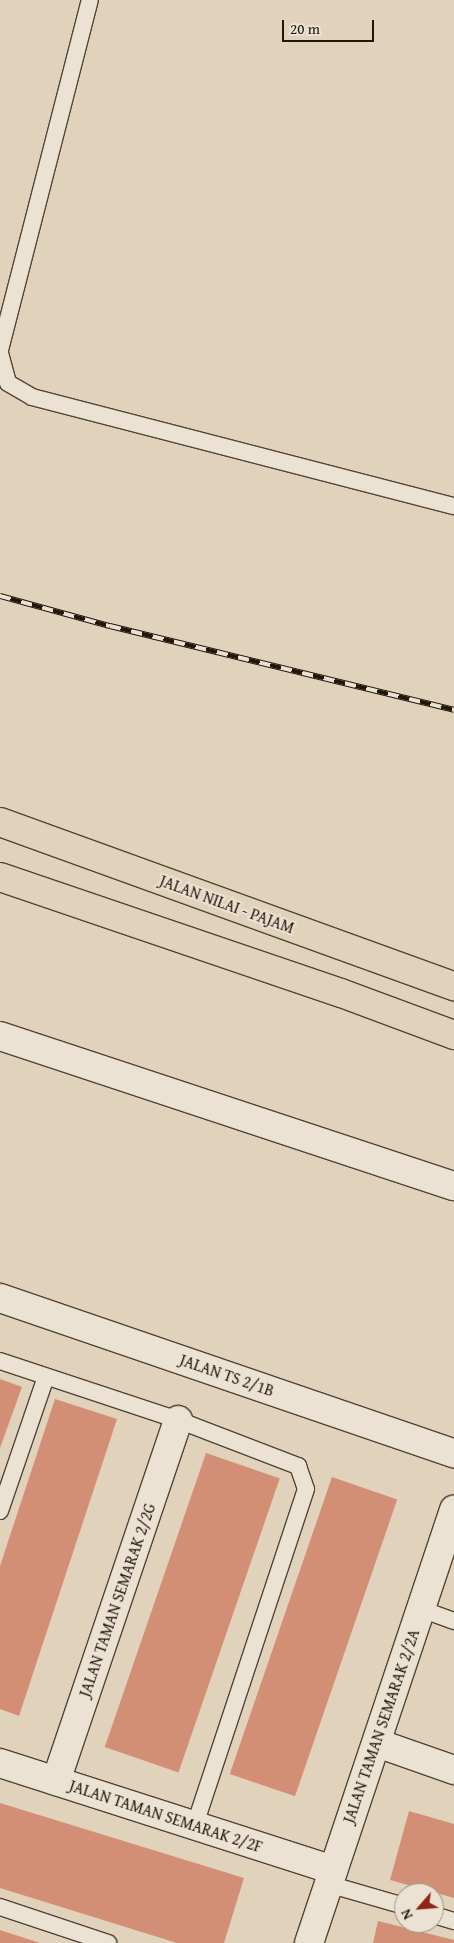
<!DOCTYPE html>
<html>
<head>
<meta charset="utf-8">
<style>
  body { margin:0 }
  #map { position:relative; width:454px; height:1943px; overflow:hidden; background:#e1d3bb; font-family:"Gentium Book Plus",serif }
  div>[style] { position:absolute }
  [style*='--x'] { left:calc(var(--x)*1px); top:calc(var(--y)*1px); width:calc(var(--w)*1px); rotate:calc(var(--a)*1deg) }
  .building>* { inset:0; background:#d38f75; transform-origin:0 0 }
  .roads { filter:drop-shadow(1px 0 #514536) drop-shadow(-1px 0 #514536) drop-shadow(0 1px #514536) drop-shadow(0 -1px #514536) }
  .service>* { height:16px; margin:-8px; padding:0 8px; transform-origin:8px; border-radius:8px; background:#ece2d3 }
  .minor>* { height:28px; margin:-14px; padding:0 14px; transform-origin:14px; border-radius:14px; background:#ece2d3 }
  .primary>* { height:28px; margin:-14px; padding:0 14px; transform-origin:14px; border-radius:14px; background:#e1d3bb }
  .rail>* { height:5.5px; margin-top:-2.75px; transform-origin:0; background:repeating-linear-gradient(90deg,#ece2d3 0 11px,#211609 0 22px); box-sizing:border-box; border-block:1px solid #211609 }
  span { translate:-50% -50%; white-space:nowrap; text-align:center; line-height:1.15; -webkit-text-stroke:4px #ece2d3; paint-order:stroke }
  .street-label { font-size:16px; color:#211609 }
  .north { position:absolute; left:394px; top:1883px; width:50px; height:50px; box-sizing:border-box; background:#ece2d3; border:1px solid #9b9082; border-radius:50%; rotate:243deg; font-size:14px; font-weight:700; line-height:20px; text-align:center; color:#211609 }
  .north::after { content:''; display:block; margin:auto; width:18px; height:22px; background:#8f2418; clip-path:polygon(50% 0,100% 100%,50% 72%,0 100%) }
  .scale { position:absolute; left:282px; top:20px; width:92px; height:22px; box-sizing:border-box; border:2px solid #211609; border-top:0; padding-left:6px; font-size:15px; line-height:18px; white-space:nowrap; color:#211609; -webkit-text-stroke:4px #ece2d3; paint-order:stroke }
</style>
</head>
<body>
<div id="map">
  <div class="building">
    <div style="clip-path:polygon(0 1379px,22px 1387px,0 1448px)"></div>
    <div style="clip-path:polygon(55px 1399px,117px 1419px,19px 1716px,0 1709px,0 1566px)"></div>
    <div style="left:206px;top:1453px;width:78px;height:311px;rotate:19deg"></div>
    <div style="left:332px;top:1477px;width:69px;height:314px;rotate:19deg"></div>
    <div style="clip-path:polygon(0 1803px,244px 1878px,224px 1943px,177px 1943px,0 1888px)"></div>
    <div style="clip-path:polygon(409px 1811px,454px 1824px,454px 1898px,390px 1880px)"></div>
    <div style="clip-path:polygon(378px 1921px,454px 1940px,454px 1943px,373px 1943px)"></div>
    <div style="clip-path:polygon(0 1930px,40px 1943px,0 1943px)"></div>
  </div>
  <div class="roads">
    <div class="service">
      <div style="--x:0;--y:350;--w:361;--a:-75.6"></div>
      <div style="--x:0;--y:353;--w:31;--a:75"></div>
      <div style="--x:8;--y:383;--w:28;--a:30"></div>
      <div style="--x:32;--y:397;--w:436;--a:14.5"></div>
      <div style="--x:0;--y:1361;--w:188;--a:18.3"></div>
      <div style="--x:178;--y:1420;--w:129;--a:21"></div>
      <div style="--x:298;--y:1466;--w:24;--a:71"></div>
      <div style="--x:306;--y:1489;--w:354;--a:108.3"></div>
      <div style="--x:0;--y:1511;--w:142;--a:-71.1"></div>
      <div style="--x:421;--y:1609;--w:35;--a:20"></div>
      <div style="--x:328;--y:1884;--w:79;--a:16.1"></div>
      <div style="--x:0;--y:1907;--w:114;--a:18.4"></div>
      <div style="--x:434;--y:1915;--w:21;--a:17"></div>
    </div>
    <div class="minor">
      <div style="--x:0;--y:1036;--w:478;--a:18.3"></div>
      <div style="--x:0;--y:1298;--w:480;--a:18.9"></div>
      <div style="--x:377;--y:1743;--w:82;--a:19.3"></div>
      <div style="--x:0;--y:1763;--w:350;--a:17.8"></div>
      <div style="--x:56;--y:1781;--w:381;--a:-71.3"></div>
      <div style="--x:309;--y:1943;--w:457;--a:-71.5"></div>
    </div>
    <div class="primary">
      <div style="--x:0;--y:822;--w:483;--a:19.9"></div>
      <div style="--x:0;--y:877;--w:360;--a:18.8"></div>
      <div style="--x:341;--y:993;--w:121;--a:20.4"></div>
    </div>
  </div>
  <div class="rail">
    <div style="--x:0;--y:596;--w:114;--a:15.3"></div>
    <div style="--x:110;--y:626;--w:354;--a:13.7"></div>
  </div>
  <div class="street-label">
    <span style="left:227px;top:904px;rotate:20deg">JALAN NILAI - PAJAM</span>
    <span style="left:227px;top:1375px;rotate:19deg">JALAN TS 2/1B</span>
    <span style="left:117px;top:1600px;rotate:-71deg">JALAN TAMAN SEMARAK 2/2G</span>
    <span style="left:381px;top:1726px;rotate:-71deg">JALAN TAMAN SEMARAK 2/2A</span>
    <span style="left:166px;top:1816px;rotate:18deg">JALAN TAMAN SEMARAK 2/2F</span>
  </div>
  <div class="north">N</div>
  <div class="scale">20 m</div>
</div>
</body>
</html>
